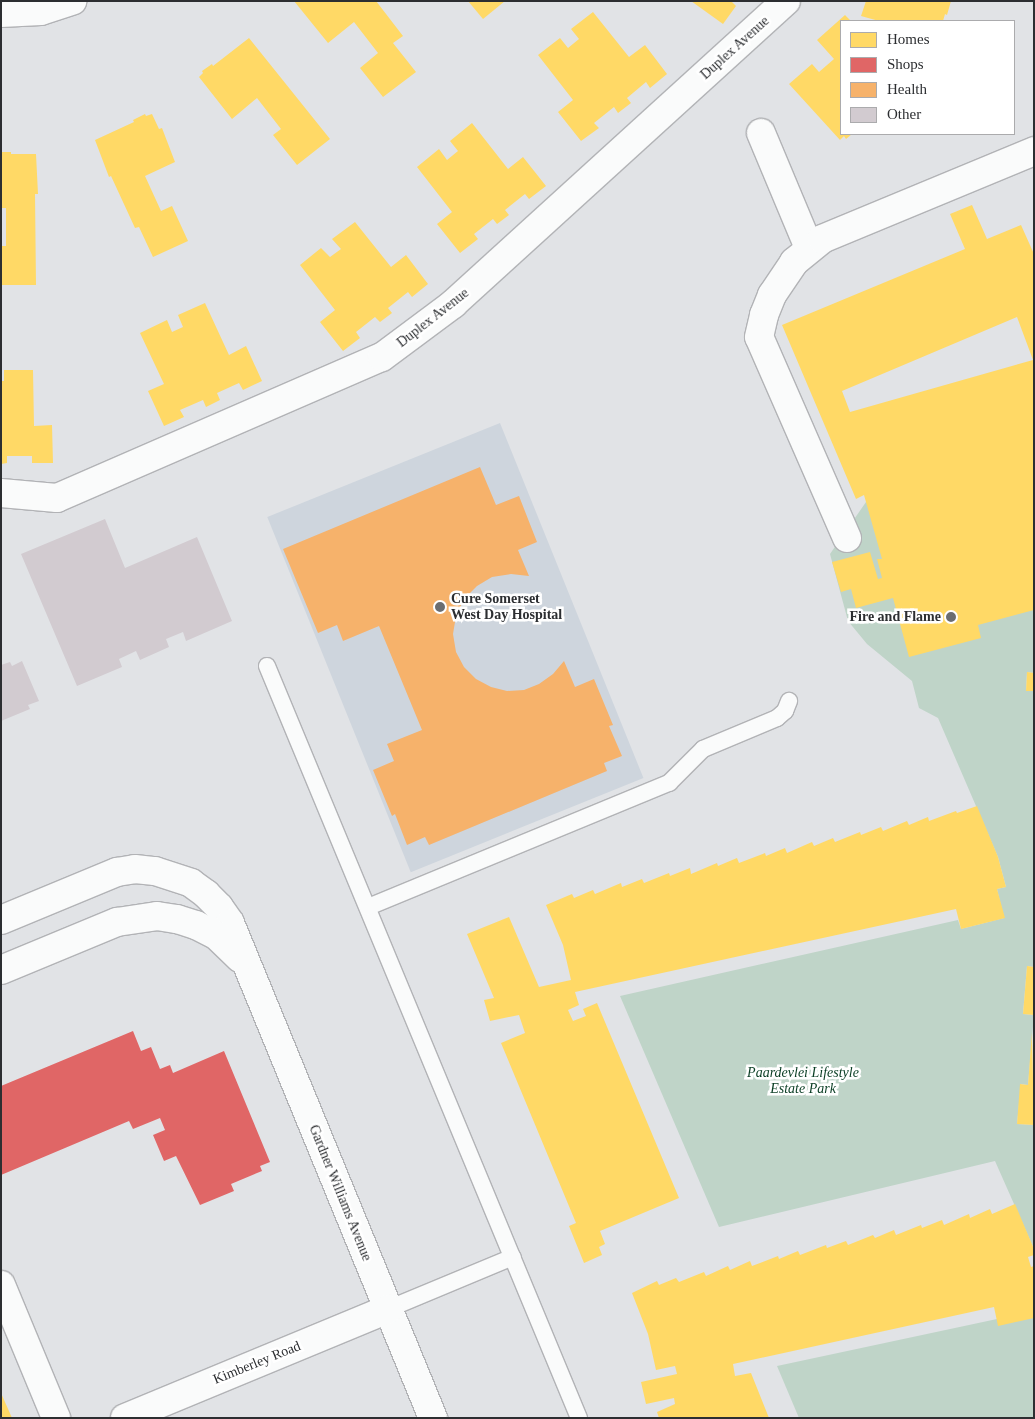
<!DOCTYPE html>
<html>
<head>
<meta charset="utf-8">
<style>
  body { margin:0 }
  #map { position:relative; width:1035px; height:1419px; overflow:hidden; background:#e1e3e6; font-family:"Times New Roman",serif }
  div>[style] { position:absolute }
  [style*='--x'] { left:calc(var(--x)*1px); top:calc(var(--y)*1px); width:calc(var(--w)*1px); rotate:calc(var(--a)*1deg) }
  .built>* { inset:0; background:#ced5dd; transform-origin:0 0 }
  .green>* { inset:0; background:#bfd4c8 }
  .homes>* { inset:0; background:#ffd966 }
  .shops>* { inset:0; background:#e06666 }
  .health>* { inset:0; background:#f6b26b }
  .building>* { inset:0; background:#d2cbd0 }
  .roads { filter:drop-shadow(1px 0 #b2b3b6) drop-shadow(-1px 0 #b2b3b6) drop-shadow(0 1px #b2b3b6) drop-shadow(0 -1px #b2b3b6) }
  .service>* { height:16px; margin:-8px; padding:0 8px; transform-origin:8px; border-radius:8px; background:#fafbfb }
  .minor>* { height:28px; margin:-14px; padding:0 14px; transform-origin:14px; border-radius:14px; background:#fafbfb }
  .dots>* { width:14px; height:14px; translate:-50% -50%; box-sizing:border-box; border:2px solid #fff; border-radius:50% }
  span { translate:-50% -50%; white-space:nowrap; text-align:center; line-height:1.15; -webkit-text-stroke:5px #fff; paint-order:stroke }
  .street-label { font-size:14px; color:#2c2e31 }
  .poi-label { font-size:14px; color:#2c2e31; font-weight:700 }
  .left { translate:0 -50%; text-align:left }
  .right { translate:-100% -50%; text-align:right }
  .park-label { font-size:14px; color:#093d23; font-style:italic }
  .frame { position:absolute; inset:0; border:2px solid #2c2e31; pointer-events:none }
  .legend { position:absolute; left:840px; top:20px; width:175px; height:115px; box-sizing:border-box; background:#fff; border:1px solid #ababad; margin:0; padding:6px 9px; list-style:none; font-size:15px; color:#2c2e31 }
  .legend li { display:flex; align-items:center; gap:10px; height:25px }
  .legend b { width:25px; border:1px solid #ababad }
</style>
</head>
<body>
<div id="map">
  <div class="built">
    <div style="left:500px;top:423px;width:383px;height:251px;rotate:68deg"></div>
  </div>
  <div class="green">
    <div style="clip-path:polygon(1034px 456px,1034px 673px,1027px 672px,1026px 690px,1034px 691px,1034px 967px,1027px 966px,1023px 1014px,1034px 1015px,1028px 1085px,1021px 1084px,1017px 1124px,1034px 1125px,1034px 1249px,995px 1161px,719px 1227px,620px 996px,958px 920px,961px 929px,1004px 918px,997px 889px,1006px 887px,998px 857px,938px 718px,919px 708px,912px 681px,867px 644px,848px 621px,830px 554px,866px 502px)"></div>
    <div style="clip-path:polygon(1034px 1318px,1034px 1418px,799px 1418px,777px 1366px,997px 1319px)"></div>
  </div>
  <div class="homes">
    <div style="clip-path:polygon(294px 1px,376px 1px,403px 36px,393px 43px,416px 72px,383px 97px,360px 68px,378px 53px,354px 22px,328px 43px)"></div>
    <div style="clip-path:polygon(468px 1px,505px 1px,483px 19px)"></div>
    <div style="clip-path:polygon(691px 1px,731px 1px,736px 6px,723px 24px)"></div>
    <div style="clip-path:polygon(866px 1px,951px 1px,947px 15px,945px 14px,943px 21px,879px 21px,861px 16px)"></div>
    <div style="clip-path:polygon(593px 12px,629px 57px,645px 45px,667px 74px,650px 88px,646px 82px,627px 98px,631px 103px,618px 113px,614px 107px,594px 123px,599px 128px,581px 141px,558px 112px,573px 100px,538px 55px,560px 38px,568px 48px,579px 39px,571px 29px)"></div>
    <div style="clip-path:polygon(845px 15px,851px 21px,841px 21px,841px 134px,852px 134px,846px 139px,844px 136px,840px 140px,789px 84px,812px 64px,819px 72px,834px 59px,817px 40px)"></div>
    <div style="clip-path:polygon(249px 38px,330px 139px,297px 165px,273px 135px,281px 129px,257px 98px,232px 119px,199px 77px,203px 73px,202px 71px,212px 64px,213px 66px)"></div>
    <div style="clip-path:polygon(145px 114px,146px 116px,152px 114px,159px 129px,162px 128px,175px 162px,145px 176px,161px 211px,172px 206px,188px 241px,153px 257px,139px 227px,135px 228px,111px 176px,109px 177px,95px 140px,134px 122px,133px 120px)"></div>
    <div style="clip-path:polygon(472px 123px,508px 169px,523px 157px,546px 186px,529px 199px,525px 194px,505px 210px,509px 215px,497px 224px,493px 219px,474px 234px,478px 239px,460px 253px,437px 224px,452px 212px,417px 167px,439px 149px,447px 160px,458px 151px,450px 141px)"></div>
    <div style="clip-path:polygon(1px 152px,11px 152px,11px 154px,36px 154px,38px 194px,35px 194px,36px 285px,1px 285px,1px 246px,6px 246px,6px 208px,1px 208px)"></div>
    <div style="clip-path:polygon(evenodd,972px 205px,987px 239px,1021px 225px,1034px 254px,1034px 610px,978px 625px,981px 638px,909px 657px,893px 598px,856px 608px,851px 589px,841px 592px,832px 562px,870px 552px,878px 579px,882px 578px,877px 559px,882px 559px,864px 495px,856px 499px,782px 325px,965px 249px,950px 214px,972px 205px,1017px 317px,1033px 360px,850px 412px,842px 391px,1017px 317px)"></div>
    <div style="clip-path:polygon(355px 222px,391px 267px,406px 255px,428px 284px,412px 297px,408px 292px,388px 308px,392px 313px,380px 322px,375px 317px,356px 332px,360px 338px,343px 351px,320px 322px,335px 310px,300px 265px,321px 248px,330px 257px,341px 249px,332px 239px)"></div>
    <div style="clip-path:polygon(205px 303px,229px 355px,246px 346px,262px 381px,243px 390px,239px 383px,217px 393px,220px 400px,206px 407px,203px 400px,180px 410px,184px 417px,164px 426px,148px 391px,164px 384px,140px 333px,167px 320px,172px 332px,183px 327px,178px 315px)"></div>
    <div style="clip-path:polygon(4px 370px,33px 370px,34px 426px,52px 425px,53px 463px,32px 463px,32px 456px,7px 456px,7px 463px,1px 464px,1px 381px,4px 381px)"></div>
    <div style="clip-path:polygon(1027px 672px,1034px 673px,1034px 691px,1026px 691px)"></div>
    <div style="clip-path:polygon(977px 806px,998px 857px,1006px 887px,997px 889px,1005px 918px,961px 929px,956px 909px,575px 992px,579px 1005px,568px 1010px,573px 1021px,586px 1016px,583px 1009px,597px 1003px,679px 1198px,600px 1231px,605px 1244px,599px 1247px,602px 1255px,584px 1263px,569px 1226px,576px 1223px,501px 1043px,525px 1033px,519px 1015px,490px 1021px,484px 1000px,494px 998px,467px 934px,509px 917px,539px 987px,571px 980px,563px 945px,546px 905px,572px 894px,574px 898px,593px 890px,595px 894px,621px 883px,622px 887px,642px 879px,644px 883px,669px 873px,670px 876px,690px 868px,691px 874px,717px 863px,718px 866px,737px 858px,739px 863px,765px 853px,766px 856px,785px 848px,787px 853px,812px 842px,814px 846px,833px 838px,835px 842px,860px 832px,861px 835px,881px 827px,883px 831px,907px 821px,909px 825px,928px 817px,929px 821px,956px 811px,957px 813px)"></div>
    <div style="clip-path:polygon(1027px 966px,1034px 967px,1034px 1015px,1023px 1014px)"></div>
    <div style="clip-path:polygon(1032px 1032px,1034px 1125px,1017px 1124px,1020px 1084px,1028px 1085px)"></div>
    <div style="clip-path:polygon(1015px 1204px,1034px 1249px,1034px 1255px,1028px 1257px,1031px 1267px,1034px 1266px,1034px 1318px,998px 1326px,994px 1307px,733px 1364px,735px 1376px,751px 1373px,769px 1418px,659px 1418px,657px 1412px,675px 1404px,674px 1398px,646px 1404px,641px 1382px,677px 1374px,675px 1366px,656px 1370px,648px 1334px,632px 1293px,657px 1281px,659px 1285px,676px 1278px,679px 1282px,704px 1272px,706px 1276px,728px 1266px,730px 1270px,750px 1261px,752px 1266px,778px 1256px,779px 1259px,798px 1251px,800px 1255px,826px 1245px,827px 1248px,846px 1241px,848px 1245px,873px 1235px,875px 1238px,894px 1230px,896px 1235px,921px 1225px,922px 1228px,942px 1220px,944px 1225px,969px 1214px,970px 1218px,990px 1209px,992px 1214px)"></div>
    <div style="clip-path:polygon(1px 1393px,12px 1418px,1px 1418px)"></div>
  </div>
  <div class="shops">
    <div style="clip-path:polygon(133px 1031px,141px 1051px,151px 1047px,160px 1069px,170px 1065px,173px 1073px,224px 1051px,270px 1162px,260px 1166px,262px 1171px,231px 1184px,234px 1191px,200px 1205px,176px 1156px,164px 1161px,153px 1135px,165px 1130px,160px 1118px,133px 1129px,129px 1121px,1px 1175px,1px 1086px)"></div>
  </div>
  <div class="health">
    <div style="clip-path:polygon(480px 467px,496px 505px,519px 496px,537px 542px,518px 550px,529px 576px,511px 574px,492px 577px,477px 586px,464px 599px,456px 616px,453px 634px,456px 652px,464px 667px,476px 679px,491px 687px,507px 691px,524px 690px,539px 684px,553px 674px,564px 661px,575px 687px,594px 679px,613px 725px,609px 726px,622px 756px,604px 763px,607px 771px,429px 845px,425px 837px,407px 845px,395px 814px,392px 816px,373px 770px,394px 761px,387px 744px,422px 730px,379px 626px,343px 641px,337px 625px,318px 633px,283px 549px)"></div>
  </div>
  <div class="building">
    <div style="clip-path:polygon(105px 519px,125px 568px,197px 537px,232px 621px,186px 641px,183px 632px,166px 639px,169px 647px,140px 660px,136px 651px,119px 659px,122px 667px,77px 686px,21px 554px)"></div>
    <div style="clip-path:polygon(22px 661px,39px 701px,28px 705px,30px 709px,1px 721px,1px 665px,10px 662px,12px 666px)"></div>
  </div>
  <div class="roads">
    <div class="service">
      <div style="--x:267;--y:666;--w:814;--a:67.47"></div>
      <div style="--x:368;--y:907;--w:326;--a:-22.4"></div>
      <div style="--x:669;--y:783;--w:48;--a:-45"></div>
      <div style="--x:703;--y:749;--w:80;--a:-22.7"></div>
      <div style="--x:777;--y:718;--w:11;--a:-41"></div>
      <div style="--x:785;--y:711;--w:11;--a:-68"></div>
      <div style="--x:388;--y:1309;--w:135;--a:-22.6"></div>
    </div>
    <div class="minor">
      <div style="--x:1;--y:13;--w:40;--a:-2.9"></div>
      <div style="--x:41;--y:11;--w:33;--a:-18"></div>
      <div style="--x:761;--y:133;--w:125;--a:67.3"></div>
      <div style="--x:1;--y:493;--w:56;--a:5.1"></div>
      <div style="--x:57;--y:498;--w:354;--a:-23.5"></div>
      <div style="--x:382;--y:357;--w:89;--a:-36.7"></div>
      <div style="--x:453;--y:304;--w:450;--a:-42.3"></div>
      <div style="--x:847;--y:538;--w:219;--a:-113.6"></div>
      <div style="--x:759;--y:337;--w:23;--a:-77"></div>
      <div style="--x:764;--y:315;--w:22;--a:-68"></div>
      <div style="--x:772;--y:295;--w:40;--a:-56"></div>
      <div style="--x:794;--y:262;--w:36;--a:-39"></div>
      <div style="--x:822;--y:239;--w:230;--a:-22.5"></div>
      <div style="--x:1;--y:920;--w:126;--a:-22.5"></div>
      <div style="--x:117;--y:872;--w:18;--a:-9"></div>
      <div style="--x:135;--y:869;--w:20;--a:6"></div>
      <div style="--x:155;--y:871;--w:38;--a:18"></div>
      <div style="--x:191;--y:883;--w:19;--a:36"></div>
      <div style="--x:206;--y:894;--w:18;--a:45"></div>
      <div style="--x:219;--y:907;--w:19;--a:55"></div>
      <div style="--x:230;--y:923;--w:535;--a:67.7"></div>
      <div style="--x:1;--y:970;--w:126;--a:-22.5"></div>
      <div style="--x:117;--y:922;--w:40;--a:-8.5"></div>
      <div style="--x:157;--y:916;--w:20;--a:9"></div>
      <div style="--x:177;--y:919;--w:20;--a:18"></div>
      <div style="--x:196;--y:925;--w:22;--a:27"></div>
      <div style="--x:216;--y:935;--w:33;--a:44"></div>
      <div style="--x:1;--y:1285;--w:144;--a:67.5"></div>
      <div style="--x:125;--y:1418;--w:285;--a:-22.5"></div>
    </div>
  </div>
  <div class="dots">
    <div style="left:440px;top:607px;background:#6b6d70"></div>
    <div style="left:951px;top:617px;background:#6b6d70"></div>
  </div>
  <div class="street-label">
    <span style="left:735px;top:48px;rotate:-42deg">Duplex Avenue</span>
    <span style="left:433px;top:318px;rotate:-38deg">Duplex Avenue</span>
    <span style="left:340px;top:1193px;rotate:68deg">Gardner Williams Avenue</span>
    <span style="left:257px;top:1363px;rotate:-22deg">Kimberley Road</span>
  </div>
  <div class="poi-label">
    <span class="left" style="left:451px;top:607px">Cure Somerset<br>West Day Hospital</span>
    <span class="right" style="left:941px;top:617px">Fire and Flame</span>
  </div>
  <div class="park-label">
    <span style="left:803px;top:1081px">Paardevlei Lifestyle<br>Estate Park</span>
  </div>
  <div class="frame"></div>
  <ul class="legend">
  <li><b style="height:14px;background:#ffd966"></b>Homes</li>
  <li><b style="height:14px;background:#e06666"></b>Shops</li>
  <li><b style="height:14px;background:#f6b26b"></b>Health</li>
  <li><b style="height:14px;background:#d2cbd0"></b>Other</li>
  </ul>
</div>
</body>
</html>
